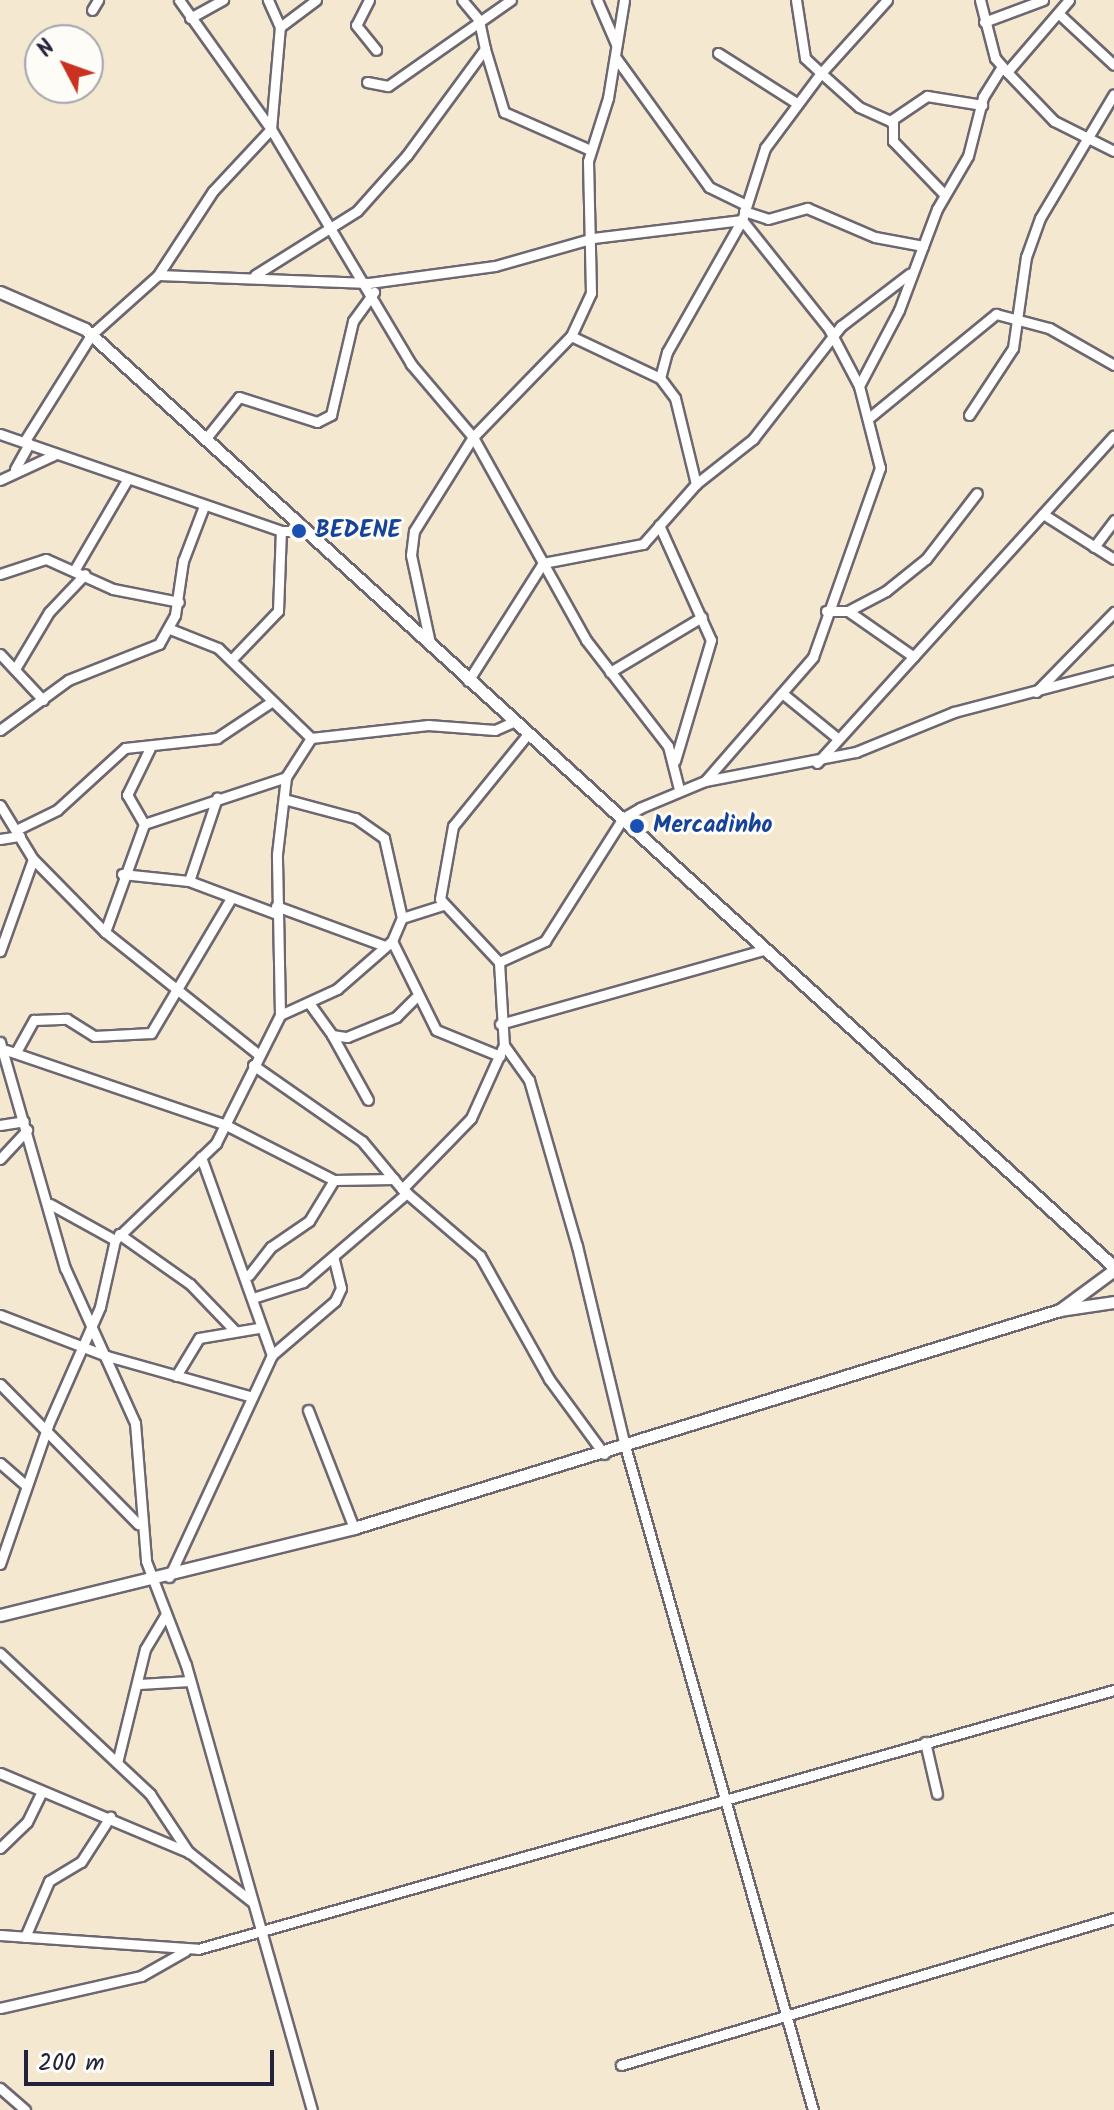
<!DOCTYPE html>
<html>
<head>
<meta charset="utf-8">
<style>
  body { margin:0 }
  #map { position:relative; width:1114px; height:2110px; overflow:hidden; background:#f5e8d1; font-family:Kalam,sans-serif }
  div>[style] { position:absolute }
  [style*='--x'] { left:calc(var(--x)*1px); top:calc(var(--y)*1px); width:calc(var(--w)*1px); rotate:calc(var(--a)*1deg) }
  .roads { filter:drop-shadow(2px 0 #6c6770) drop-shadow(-2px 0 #6c6770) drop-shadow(0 2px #6c6770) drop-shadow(0 -2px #6c6770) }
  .minor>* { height:9px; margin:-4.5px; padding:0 4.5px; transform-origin:4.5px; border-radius:4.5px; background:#fff }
  .tertiary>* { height:11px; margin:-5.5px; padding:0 5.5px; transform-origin:5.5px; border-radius:5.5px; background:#fff }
  .dots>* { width:22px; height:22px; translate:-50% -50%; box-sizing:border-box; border:4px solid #fdfcf7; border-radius:50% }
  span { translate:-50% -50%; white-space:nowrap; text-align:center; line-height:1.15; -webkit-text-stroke:6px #fdfcf7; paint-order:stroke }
  .transit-label { font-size:24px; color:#164399; font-weight:700 }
  .left { translate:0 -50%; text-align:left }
  .north { position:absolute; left:24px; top:24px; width:80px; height:80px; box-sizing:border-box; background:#fdfcf7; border:2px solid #a5a5ac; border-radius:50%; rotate:311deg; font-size:22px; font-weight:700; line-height:32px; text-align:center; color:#22223b }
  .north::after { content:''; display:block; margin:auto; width:28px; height:36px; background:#c8321e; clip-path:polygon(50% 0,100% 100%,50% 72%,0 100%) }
  .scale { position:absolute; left:24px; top:2050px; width:250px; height:36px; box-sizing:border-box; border:4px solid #22223b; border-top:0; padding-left:10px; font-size:24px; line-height:28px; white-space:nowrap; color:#22223b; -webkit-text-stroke:6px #fdfcf7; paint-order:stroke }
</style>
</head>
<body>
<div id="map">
  <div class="roads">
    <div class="minor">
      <div style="--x:179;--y:0;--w:158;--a:54.5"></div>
      <div style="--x:271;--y:129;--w:274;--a:59.2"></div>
      <div style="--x:411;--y:364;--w:96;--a:49.7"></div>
      <div style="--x:473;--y:437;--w:232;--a:60.9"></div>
      <div style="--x:586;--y:640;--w:134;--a:52.3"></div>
      <div style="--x:668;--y:746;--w:44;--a:75.7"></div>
      <div style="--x:369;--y:0;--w:28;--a:117"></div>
      <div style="--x:356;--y:25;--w:32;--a:51"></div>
      <div style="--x:597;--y:0;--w:48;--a:66.6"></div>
      <div style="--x:887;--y:0;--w:98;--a:132.1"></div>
      <div style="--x:821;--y:73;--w:51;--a:41.8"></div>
      <div style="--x:859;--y:107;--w:34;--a:24"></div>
      <div style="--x:890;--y:121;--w:45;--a:-34"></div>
      <div style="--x:927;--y:96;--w:56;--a:9.3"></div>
      <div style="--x:980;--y:0;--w:60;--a:75.5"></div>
      <div style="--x:995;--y:58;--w:18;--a:49"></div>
      <div style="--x:1007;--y:72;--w:68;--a:46.2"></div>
      <div style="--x:1054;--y:121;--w:67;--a:26.6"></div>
      <div style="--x:92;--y:10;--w:12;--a:-59"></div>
      <div style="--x:1058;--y:13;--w:76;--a:42.9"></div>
      <div style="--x:190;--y:18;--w:38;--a:-29"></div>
      <div style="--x:984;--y:22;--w:63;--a:-20.4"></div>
      <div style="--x:280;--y:27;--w:45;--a:-36.9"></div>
      <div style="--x:485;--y:49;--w:66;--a:73.2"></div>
      <div style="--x:504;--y:112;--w:94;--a:23.8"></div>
      <div style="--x:718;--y:53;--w:91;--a:32.5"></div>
      <div style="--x:616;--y:58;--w:159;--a:54.2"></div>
      <div style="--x:709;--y:187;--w:41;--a:25.9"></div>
      <div style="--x:1007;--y:72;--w:95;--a:-49.3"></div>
      <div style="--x:367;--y:82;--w:21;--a:11"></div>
      <div style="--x:388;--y:86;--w:150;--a:-35"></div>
      <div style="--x:893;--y:121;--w:20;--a:90"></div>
      <div style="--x:893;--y:141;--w:74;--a:46.1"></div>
      <div style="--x:744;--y:211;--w:25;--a:18"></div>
      <div style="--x:768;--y:219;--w:41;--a:-15.8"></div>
      <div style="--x:807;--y:208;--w:74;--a:23.1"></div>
      <div style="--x:875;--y:237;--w:49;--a:10.6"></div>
      <div style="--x:158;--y:275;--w:211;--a:2.2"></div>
      <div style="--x:369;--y:283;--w:127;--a:-7.7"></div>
      <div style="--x:495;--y:266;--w:102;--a:-15.9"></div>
      <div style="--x:593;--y:238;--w:150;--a:-6.9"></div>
      <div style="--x:255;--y:275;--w:120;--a:-32.1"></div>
      <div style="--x:357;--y:211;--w:75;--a:-48.2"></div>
      <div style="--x:407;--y:155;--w:132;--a:-53.7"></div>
      <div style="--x:485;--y:49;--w:30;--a:-102"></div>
      <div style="--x:479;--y:20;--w:26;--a:-130"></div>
      <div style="--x:571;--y:336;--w:98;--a:25.3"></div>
      <div style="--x:660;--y:378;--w:25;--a:53"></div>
      <div style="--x:675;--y:398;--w:89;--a:76.3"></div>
      <div style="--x:660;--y:378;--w:27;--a:-75"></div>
      <div style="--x:667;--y:352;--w:152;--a:-60.4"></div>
      <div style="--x:742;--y:220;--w:76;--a:-72.3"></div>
      <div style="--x:765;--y:148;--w:94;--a:-53.3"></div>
      <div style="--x:821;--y:73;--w:22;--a:-137"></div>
      <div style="--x:805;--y:58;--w:59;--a:-98.8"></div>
      <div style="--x:859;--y:386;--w:86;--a:-62.2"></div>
      <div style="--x:899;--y:310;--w:108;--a:-69.4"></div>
      <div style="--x:937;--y:209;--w:61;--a:-59.7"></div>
      <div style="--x:968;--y:156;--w:61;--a:-75.7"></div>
      <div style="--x:983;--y:97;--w:36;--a:-58"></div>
      <div style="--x:969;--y:415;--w:80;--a:-56.7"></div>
      <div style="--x:1013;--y:348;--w:92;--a:-81.9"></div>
      <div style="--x:1026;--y:257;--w:41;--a:-70.3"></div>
      <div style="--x:1040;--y:218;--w:144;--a:-59.2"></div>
      <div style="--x:870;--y:417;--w:163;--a:-39.3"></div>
      <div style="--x:996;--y:314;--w:55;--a:14.8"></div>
      <div style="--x:1049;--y:328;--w:75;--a:29.6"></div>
      <div style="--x:0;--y:434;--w:297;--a:19"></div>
      <div style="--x:281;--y:531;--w:19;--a:0"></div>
      <div style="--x:207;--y:437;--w:51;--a:-51.3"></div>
      <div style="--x:239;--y:397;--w:82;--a:17.8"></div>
      <div style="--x:317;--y:422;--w:16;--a:-27"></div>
      <div style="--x:331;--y:415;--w:97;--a:-76.8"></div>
      <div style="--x:353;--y:321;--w:36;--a:-54"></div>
      <div style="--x:24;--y:442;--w:126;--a:-57.9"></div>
      <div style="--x:91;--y:335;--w:90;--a:-41.8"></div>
      <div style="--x:158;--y:275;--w:100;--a:-56.8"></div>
      <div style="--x:213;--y:191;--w:85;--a:-46.9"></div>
      <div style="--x:271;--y:129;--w:102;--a:-85"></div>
      <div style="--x:280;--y:27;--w:30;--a:-114"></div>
      <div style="--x:15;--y:469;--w:29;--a:-61"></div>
      <div style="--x:0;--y:480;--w:62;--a:-24.9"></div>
      <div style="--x:1043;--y:514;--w:84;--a:32.4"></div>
      <div style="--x:659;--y:525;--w:126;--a:65.7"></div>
      <div style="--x:711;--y:640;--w:126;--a:106.6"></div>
      <div style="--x:1094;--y:547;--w:34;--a:-53"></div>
      <div style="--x:75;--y:569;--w:103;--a:-59.7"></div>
      <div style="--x:0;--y:574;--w:48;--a:-18.1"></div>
      <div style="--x:46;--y:559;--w:73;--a:24.1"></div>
      <div style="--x:113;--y:589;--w:67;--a:11.1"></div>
      <div style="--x:826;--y:611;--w:22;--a:0"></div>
      <div style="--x:848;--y:611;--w:43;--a:-27.8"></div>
      <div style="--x:886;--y:591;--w:51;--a:-38.7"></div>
      <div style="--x:926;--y:559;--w:83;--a:-52.3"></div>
      <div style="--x:848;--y:611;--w:80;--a:34.9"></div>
      <div style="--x:170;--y:629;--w:52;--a:21.6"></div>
      <div style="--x:218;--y:648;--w:129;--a:44.1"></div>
      <div style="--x:311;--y:738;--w:118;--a:-6.3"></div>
      <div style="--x:428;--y:725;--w:67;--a:4.3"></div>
      <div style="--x:495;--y:730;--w:20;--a:-24"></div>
      <div style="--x:430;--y:643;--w:90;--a:-102.2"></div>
      <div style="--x:411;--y:555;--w:24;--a:-83"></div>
      <div style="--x:414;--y:531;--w:111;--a:-57.9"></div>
      <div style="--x:473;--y:437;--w:141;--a:-45.9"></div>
      <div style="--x:571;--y:336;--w:47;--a:-65.1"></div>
      <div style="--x:591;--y:293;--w:132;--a:-91.3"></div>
      <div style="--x:588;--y:161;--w:66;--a:-72.4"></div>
      <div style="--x:608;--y:98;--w:99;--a:-80.7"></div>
      <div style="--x:0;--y:654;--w:63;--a:46.9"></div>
      <div style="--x:231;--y:660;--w:68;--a:-46.2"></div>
      <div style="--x:278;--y:611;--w:80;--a:-87.9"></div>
      <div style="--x:15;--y:669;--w:66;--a:-59.2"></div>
      <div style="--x:49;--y:612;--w:52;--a:-46.5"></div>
      <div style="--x:610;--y:672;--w:107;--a:-30.9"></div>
      <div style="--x:468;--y:681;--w:140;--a:-57.6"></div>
      <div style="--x:543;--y:563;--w:102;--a:-10.8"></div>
      <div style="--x:643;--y:544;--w:80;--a:-48.5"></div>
      <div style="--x:696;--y:484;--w:73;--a:-38.3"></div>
      <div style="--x:753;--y:439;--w:143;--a:-52.1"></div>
      <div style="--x:841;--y:326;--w:86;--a:-37.4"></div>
      <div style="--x:1036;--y:692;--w:112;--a:-45.7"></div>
      <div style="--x:782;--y:693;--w:68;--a:39.1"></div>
      <div style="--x:0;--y:730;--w:84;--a:-36.3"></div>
      <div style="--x:68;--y:680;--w:98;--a:-21.6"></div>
      <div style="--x:159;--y:644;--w:33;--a:-61"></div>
      <div style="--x:175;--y:615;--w:55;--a:-81.6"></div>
      <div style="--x:183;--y:561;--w:59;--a:-69.1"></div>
      <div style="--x:527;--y:735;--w:117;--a:129.1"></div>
      <div style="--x:453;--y:826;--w:74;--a:100.1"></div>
      <div style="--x:440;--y:899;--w:86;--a:46.9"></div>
      <div style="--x:499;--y:962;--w:83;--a:86.6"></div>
      <div style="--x:504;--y:1045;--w:43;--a:54.5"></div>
      <div style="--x:529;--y:1080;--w:173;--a:73.9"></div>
      <div style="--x:577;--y:1246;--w:206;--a:76.5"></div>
      <div style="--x:625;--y:1446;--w:690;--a:74.19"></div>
      <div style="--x:817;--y:763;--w:442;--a:-47.8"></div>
      <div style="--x:705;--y:781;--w:164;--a:-48.9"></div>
      <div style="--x:813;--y:657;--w:201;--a:-70.5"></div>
      <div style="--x:880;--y:468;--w:85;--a:-104.4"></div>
      <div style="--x:859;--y:386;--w:64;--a:-117.8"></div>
      <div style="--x:829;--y:329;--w:139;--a:-128.6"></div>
      <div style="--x:0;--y:805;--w:63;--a:58.6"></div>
      <div style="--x:33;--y:859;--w:98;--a:109.7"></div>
      <div style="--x:144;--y:824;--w:34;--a:-120"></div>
      <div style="--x:127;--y:795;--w:52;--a:-63.9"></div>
      <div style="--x:16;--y:830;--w:46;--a:-26"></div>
      <div style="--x:57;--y:810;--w:92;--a:-42.4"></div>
      <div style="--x:125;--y:748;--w:93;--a:-6.2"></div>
      <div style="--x:217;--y:738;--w:65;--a:-33.7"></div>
      <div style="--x:0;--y:839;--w:20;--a:-9"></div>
      <div style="--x:33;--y:859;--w:103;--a:45.4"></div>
      <div style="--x:105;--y:932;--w:196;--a:38.6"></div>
      <div style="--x:122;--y:874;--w:67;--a:6"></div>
      <div style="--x:189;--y:881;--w:94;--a:20.6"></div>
      <div style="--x:189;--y:881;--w:88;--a:-71.4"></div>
      <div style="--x:276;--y:906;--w:116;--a:20.2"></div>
      <div style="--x:402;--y:918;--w:43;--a:-17.6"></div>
      <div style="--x:105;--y:932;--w:115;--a:-70.1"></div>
      <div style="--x:144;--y:824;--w:150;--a:-18.3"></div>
      <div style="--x:392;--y:941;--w:99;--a:63.7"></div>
      <div style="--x:436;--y:1030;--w:69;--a:22.1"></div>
      <div style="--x:499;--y:962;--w:51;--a:-24.5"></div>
      <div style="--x:545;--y:941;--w:146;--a:-57.6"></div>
      <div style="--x:623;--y:818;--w:20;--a:-30"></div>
      <div style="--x:640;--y:808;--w:70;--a:-22.6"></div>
      <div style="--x:705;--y:781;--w:154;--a:-10.9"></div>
      <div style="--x:856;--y:752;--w:106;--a:-22.2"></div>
      <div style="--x:954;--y:712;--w:165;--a:-14.7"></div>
      <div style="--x:309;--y:1003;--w:39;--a:54"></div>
      <div style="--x:332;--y:1035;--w:15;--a:8"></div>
      <div style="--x:347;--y:1037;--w:53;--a:-22.2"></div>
      <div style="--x:396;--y:1017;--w:27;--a:-45"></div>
      <div style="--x:280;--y:1015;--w:63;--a:-24.5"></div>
      <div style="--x:337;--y:989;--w:73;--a:-41.1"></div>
      <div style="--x:392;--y:941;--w:25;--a:-67"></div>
      <div style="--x:402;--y:918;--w:82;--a:-102.7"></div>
      <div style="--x:384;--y:838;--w:35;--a:-145"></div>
      <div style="--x:355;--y:818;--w:73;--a:-165"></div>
      <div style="--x:500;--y:1024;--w:273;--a:-15.7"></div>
      <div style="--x:332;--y:1035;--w:74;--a:61"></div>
      <div style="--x:0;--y:1042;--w:235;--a:74"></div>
      <div style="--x:65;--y:1268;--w:170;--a:65.7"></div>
      <div style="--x:135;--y:1423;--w:138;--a:85.4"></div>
      <div style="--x:146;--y:1561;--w:111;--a:69"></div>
      <div style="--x:186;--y:1665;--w:462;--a:74.2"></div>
      <div style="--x:6;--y:1050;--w:232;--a:18.8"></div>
      <div style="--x:226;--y:1125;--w:121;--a:27"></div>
      <div style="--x:334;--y:1180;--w:60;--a:-1"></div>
      <div style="--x:16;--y:1052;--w:37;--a:-61"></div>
      <div style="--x:34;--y:1020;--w:33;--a:-2"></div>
      <div style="--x:67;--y:1019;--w:32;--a:32"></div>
      <div style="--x:94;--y:1036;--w:57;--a:-3"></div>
      <div style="--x:151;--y:1033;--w:155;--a:-59.3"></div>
      <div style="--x:253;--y:1065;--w:133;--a:34.9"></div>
      <div style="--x:362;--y:1141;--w:62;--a:50.2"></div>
      <div style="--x:402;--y:1189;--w:103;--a:40.7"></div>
      <div style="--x:480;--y:1256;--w:141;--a:60.7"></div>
      <div style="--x:549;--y:1379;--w:93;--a:53.7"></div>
      <div style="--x:0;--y:1125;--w:24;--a:-9"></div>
      <div style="--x:201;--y:1157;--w:210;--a:70.3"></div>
      <div style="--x:0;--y:1159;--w:40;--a:-47"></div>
      <div style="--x:402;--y:1189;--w:99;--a:-45.8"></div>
      <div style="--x:471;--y:1118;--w:80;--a:-65.7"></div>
      <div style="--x:50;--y:1204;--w:74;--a:29"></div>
      <div style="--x:119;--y:1234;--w:87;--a:35.2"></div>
      <div style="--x:190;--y:1284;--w:65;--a:46.2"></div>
      <div style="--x:249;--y:1275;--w:36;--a:-52"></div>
      <div style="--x:271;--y:1247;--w:46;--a:-34.4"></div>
      <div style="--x:309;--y:1221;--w:48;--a:-58.6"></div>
      <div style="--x:256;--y:1297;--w:49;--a:-17.7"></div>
      <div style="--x:303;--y:1282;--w:137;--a:-40.6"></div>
      <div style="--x:0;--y:1315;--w:115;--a:21"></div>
      <div style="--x:107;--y:1356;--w:148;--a:15.7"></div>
      <div style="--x:176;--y:1376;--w:44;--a:-58.8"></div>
      <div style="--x:199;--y:1338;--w:60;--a:-9.6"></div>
      <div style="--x:0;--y:1384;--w:197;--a:45.4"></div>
      <div style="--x:308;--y:1410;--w:127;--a:68.7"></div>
      <div style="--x:0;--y:1463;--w:33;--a:41"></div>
      <div style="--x:0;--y:1564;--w:147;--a:-70.9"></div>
      <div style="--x:48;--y:1425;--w:129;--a:-66.2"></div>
      <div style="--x:100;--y:1307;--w:69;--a:-77.4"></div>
      <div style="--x:115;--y:1240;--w:140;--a:-43.8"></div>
      <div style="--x:216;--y:1143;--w:143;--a:-63.4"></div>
      <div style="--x:280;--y:1015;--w:161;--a:-91.1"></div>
      <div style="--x:277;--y:854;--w:78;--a:-83.3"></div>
      <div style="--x:286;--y:777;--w:46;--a:-57.3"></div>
      <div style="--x:169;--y:1577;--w:245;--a:-65.1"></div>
      <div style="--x:272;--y:1355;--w:83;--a:-40.6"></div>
      <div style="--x:335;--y:1301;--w:14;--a:-65"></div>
      <div style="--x:341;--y:1288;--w:30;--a:-104"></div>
      <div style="--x:0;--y:1653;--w:206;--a:43.2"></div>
      <div style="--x:150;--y:1794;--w:71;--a:56.5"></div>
      <div style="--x:139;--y:1684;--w:51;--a:-3.4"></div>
      <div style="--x:925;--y:1742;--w:53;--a:77"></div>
      <div style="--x:117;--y:1763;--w:117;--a:-76.2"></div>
      <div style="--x:145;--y:1649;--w:41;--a:-59"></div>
      <div style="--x:0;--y:1773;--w:206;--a:22.8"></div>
      <div style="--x:190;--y:1853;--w:78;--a:38.2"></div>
      <div style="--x:0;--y:1848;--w:37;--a:-44"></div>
      <div style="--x:27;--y:1822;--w:34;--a:-64"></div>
      <div style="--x:0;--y:1935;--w:198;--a:4"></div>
      <div style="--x:198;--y:1949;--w:952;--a:-15.79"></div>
      <div style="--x:25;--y:1937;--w:61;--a:-66.8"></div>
      <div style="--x:49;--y:1881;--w:37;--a:-31"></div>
      <div style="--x:81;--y:1862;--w:54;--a:-57.2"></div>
      <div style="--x:0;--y:2008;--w:145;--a:-12.8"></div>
      <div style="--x:141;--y:1976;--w:51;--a:-29.6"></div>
      <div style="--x:621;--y:2065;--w:514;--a:-16.6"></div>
      <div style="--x:0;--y:2088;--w:33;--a:41"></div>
    </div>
    <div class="tertiary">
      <div style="--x:0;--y:292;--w:93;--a:23.5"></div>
      <div style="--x:85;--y:329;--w:1392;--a:42.35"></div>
      <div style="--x:1060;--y:1310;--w:67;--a:-36.5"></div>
      <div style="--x:0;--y:1615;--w:365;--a:-13.8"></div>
      <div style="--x:354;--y:1528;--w:739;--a:-17.16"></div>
      <div style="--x:1060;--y:1310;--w:55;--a:-8.4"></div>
    </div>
  </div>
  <div class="dots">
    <div style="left:299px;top:531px;background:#1a4fb4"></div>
    <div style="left:637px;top:826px;background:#1a4fb4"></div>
  </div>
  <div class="transit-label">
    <span class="left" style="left:315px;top:531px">BEDENE</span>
    <span class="left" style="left:653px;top:826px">Mercadinho</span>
  </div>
  <div class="north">N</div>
  <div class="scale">200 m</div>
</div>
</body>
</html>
